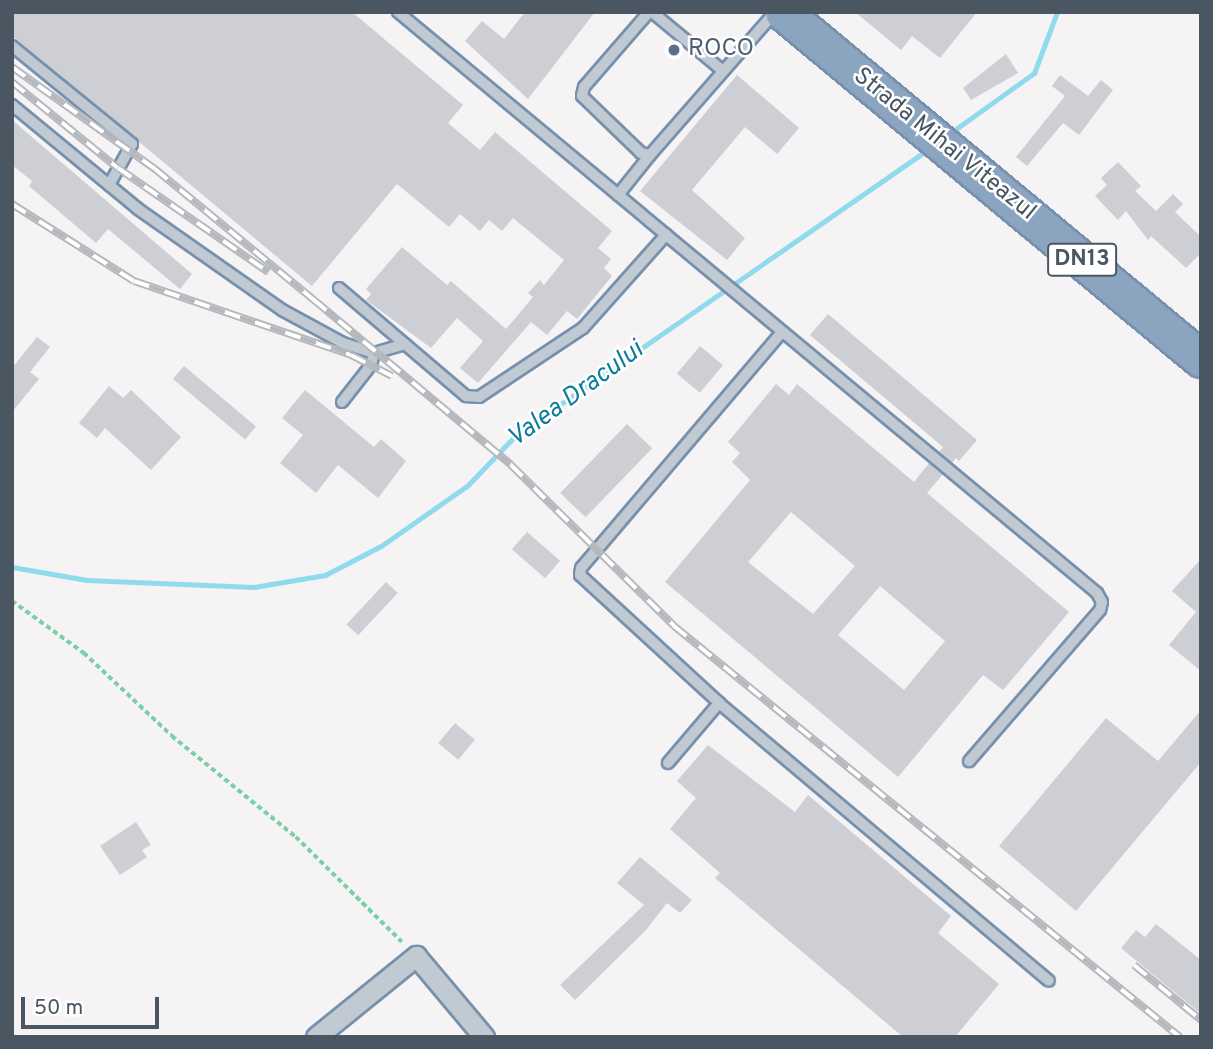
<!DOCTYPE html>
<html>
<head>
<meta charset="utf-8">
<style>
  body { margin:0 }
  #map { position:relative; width:1213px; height:1049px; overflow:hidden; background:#f5f3f3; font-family:Overpass,sans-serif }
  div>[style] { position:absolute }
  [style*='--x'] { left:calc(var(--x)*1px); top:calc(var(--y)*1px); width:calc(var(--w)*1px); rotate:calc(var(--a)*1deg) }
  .stream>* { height:5px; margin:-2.5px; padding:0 2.5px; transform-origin:2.5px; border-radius:2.5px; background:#90daee }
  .building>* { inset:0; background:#cdcfd5; transform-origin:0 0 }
  .path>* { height:3.5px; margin-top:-1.75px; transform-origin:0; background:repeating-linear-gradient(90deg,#7ad0a6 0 5px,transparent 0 8.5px) }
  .roads { filter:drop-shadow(2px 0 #7690ad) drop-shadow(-2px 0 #7690ad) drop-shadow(0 2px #7690ad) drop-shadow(0 -2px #7690ad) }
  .lane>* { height:10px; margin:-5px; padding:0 5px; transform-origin:5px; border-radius:5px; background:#c1cad2 }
  .street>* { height:19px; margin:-9.5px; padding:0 9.5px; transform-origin:9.5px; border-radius:9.5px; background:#c1cad2 }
  .highway>* { height:35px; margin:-17.5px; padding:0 17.5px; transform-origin:17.5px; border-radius:17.5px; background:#8ba5c1 }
  .rail>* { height:8px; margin-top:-4px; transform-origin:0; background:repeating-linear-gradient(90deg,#fff 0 16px,#b5b8bd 0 32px); box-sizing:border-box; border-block:2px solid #b5b8bd }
  .dots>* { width:19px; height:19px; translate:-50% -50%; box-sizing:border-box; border:4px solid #fff; border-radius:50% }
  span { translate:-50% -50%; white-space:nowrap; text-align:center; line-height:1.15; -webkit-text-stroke:5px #fff; paint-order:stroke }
  .shield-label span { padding:2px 5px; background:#fff; border:2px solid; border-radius:5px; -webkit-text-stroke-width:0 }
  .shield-label { font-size:23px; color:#4a5661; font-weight:700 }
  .service-label { font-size:24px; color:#4e5e75 }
  .left { translate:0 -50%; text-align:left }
  .street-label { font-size:24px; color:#4a5661 }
  .water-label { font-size:26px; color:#0c7c9b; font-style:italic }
  .frame { position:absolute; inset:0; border:14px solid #4a5661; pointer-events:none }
  .scale { position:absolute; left:21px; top:997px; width:138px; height:32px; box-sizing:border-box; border:4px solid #4a5661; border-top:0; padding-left:9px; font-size:21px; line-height:24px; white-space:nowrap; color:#4a5661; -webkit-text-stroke:5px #fff; paint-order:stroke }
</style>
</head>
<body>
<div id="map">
  <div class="stream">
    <div style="--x:949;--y:134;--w:105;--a:-35.7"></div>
    <div style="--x:1034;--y:73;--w:65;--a:-69.3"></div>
    <div style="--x:12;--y:567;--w:76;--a:9.8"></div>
    <div style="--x:87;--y:580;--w:167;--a:2.4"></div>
    <div style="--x:254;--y:587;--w:72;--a:-9.6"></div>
    <div style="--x:325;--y:575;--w:63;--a:-27.4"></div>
    <div style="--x:381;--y:546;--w:106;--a:-35"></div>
    <div style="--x:468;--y:485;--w:69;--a:-46.2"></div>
    <div style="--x:516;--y:435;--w:504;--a:-34.73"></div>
  </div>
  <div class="building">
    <div style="clip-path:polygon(12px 12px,352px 12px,463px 105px,448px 123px,480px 150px,495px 132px,612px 231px,598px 248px,611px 259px,604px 268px,612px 276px,577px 319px,567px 311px,547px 335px,531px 322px,478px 383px,460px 368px,483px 341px,457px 318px,431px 348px,366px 300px,371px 294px,366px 289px,402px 247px,447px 285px,451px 281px,506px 329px,533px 297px,528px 293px,540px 280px,544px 285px,564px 260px,513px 218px,502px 231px,489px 220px,480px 231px,460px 214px,449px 227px,397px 184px,312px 286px,12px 36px)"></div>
    <div style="clip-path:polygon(525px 12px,595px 12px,528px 99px,465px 41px,482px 21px,504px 39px)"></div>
    <div style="clip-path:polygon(855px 12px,977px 12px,940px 58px,912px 36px,901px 50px)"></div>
    <div style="clip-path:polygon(1006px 54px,1018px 73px,971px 100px,963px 88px)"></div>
    <div style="clip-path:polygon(737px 75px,799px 128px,777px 154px,745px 127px,692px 190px,745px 238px,727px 260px,640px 191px)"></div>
    <div style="clip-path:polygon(1060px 75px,1088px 96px,1101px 80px,1113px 90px,1079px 135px,1063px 123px,1027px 166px,1016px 157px,1065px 96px,1052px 86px)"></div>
    <div style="clip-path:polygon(12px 120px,192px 274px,180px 289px,108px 229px,96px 243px,29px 186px,32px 181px,12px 165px)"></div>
    <div style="clip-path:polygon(1118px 162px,1141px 186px,1135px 191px,1156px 211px,1173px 194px,1183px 204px,1175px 212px,1201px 237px,1201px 253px,1186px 268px,1151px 236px,1148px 240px,1126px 211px,1118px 220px,1095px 196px,1107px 185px,1101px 178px)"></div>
    <div style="clip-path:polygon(828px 314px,977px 440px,959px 461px,956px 458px,952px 463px,939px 452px,943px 447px,810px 335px)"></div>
    <div style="clip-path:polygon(37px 337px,50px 347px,30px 372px,39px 379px,12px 412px,12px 368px)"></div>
    <div style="left:700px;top:346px;width:30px;height:36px;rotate:40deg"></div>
    <div style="left:184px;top:366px;width:94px;height:17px;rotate:40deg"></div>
    <div style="clip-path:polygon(evenodd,776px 384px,789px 395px,797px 384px,914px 482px,929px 463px,943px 474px,927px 493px,1069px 612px,1003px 690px,983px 675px,898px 777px,665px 582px,750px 480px,732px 462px,740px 453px,728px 442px,776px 384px,791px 512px,855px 566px,813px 614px,748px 562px,791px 512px,776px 384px,880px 586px,945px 641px,904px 690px,838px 635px,880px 586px)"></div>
    <div style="clip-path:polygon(109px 386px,123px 398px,131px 390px,181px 437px,151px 470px,105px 428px,97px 438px,79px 423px)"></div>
    <div style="clip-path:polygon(305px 390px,374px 447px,381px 439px,406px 461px,378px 498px,338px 465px,316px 493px,280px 463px,303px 435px,282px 418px)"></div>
    <div style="left:627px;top:424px;width:35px;height:96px;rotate:44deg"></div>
    <div style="left:527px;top:532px;width:44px;height:23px;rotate:41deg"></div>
    <div style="clip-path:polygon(1201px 559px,1201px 671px,1169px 645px,1196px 612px,1172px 591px)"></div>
    <div style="left:386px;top:582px;width:16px;height:58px;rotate:43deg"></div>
    <div style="clip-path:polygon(1201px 710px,1201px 762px,1076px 911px,999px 846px,1106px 718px,1158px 761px)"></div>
    <div style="left:455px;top:723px;width:26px;height:26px;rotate:40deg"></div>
    <div style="clip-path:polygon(708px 745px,795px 812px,808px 795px,951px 916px,938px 933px,999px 984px,955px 1037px,903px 1037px,715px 878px,720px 873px,670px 829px,696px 798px,677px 781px)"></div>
    <div style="clip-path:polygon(136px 822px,151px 845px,142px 850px,147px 857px,120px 875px,100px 846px)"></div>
    <div style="clip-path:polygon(640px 857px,692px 900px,680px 913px,667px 903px,646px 930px,575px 1000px,560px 985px,644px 905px,617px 883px)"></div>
    <div style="clip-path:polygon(1156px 924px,1201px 960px,1201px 1014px,1121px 948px,1136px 930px,1145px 937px)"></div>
  </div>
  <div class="path">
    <div style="--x:12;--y:601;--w:89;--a:35.8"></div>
    <div style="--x:84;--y:653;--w:121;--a:43.3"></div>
    <div style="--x:172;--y:736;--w:160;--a:39.2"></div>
    <div style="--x:296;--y:837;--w:149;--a:44.7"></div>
  </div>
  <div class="roads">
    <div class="lane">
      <div style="--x:398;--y:12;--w:909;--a:39.73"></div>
      <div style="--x:1097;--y:593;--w:10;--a:61"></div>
      <div style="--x:1102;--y:602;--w:8;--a:104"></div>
      <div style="--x:1100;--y:610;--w:200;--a:130.9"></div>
      <div style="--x:649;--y:12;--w:99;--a:130.9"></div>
      <div style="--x:584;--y:87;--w:9;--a:103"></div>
      <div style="--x:582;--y:96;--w:82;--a:44"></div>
      <div style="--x:641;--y:153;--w:9;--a:13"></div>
      <div style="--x:650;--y:155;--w:190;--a:-48.8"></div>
      <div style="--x:652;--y:12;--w:92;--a:39.7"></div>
      <div style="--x:12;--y:46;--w:155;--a:39.2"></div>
      <div style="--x:132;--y:144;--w:47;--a:119.3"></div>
      <div style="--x:12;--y:105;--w:163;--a:39.5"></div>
      <div style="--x:138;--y:209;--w:176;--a:35"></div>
      <div style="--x:282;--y:310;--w:69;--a:28.4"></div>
      <div style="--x:343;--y:343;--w:33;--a:18"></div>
      <div style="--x:374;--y:353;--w:32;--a:-16"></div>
      <div style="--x:618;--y:195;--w:51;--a:-51.3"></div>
      <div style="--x:339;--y:288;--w:167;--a:40.4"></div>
      <div style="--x:466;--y:396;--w:13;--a:4"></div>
      <div style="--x:479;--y:397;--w:125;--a:-33.6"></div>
      <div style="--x:583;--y:328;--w:125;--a:-48.3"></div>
      <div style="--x:782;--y:332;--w:310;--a:130.4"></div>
      <div style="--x:581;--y:568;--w:7;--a:98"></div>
      <div style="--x:580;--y:575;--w:189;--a:42.6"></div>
      <div style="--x:719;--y:703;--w:431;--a:40.1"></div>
      <div style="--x:342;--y:402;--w:47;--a:-51.9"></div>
      <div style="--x:371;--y:365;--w:12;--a:-76"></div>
      <div style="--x:668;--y:763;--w:79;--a:-49.6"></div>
    </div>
    <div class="street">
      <div style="--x:316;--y:1037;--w:129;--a:-39"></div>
      <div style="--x:416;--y:956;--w:106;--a:50"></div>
    </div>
    <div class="highway">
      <div style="--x:783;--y:12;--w:543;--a:39.7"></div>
    </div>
  </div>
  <div class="rail">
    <div style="--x:12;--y:67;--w:176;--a:35.5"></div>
    <div style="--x:155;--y:169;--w:206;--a:39.5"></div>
    <div style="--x:314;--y:300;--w:257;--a:39.9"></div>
    <div style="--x:511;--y:465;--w:229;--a:44.6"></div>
    <div style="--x:674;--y:626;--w:652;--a:39.09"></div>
    <div style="--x:12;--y:82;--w:136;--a:39.1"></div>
    <div style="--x:118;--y:168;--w:183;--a:34.7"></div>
    <div style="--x:12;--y:204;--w:144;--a:32.3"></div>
    <div style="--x:134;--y:281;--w:229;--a:18.8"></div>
    <div style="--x:351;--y:355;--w:46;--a:27.1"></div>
    <div style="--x:1134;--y:965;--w:87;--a:39.4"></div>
  </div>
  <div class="dots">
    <div style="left:674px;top:50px;background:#5c6f8a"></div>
  </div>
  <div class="shield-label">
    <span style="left:1082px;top:260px">DN13</span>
  </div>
  <div class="service-label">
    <span class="left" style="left:688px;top:50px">ROCO</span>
  </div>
  <div class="street-label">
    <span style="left:944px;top:145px;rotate:39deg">Strada Mihai Viteazul</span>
  </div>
  <div class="water-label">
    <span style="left:576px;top:395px;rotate:-36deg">Valea Dracului</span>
  </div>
  <div class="frame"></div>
  <div class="scale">50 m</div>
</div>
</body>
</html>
